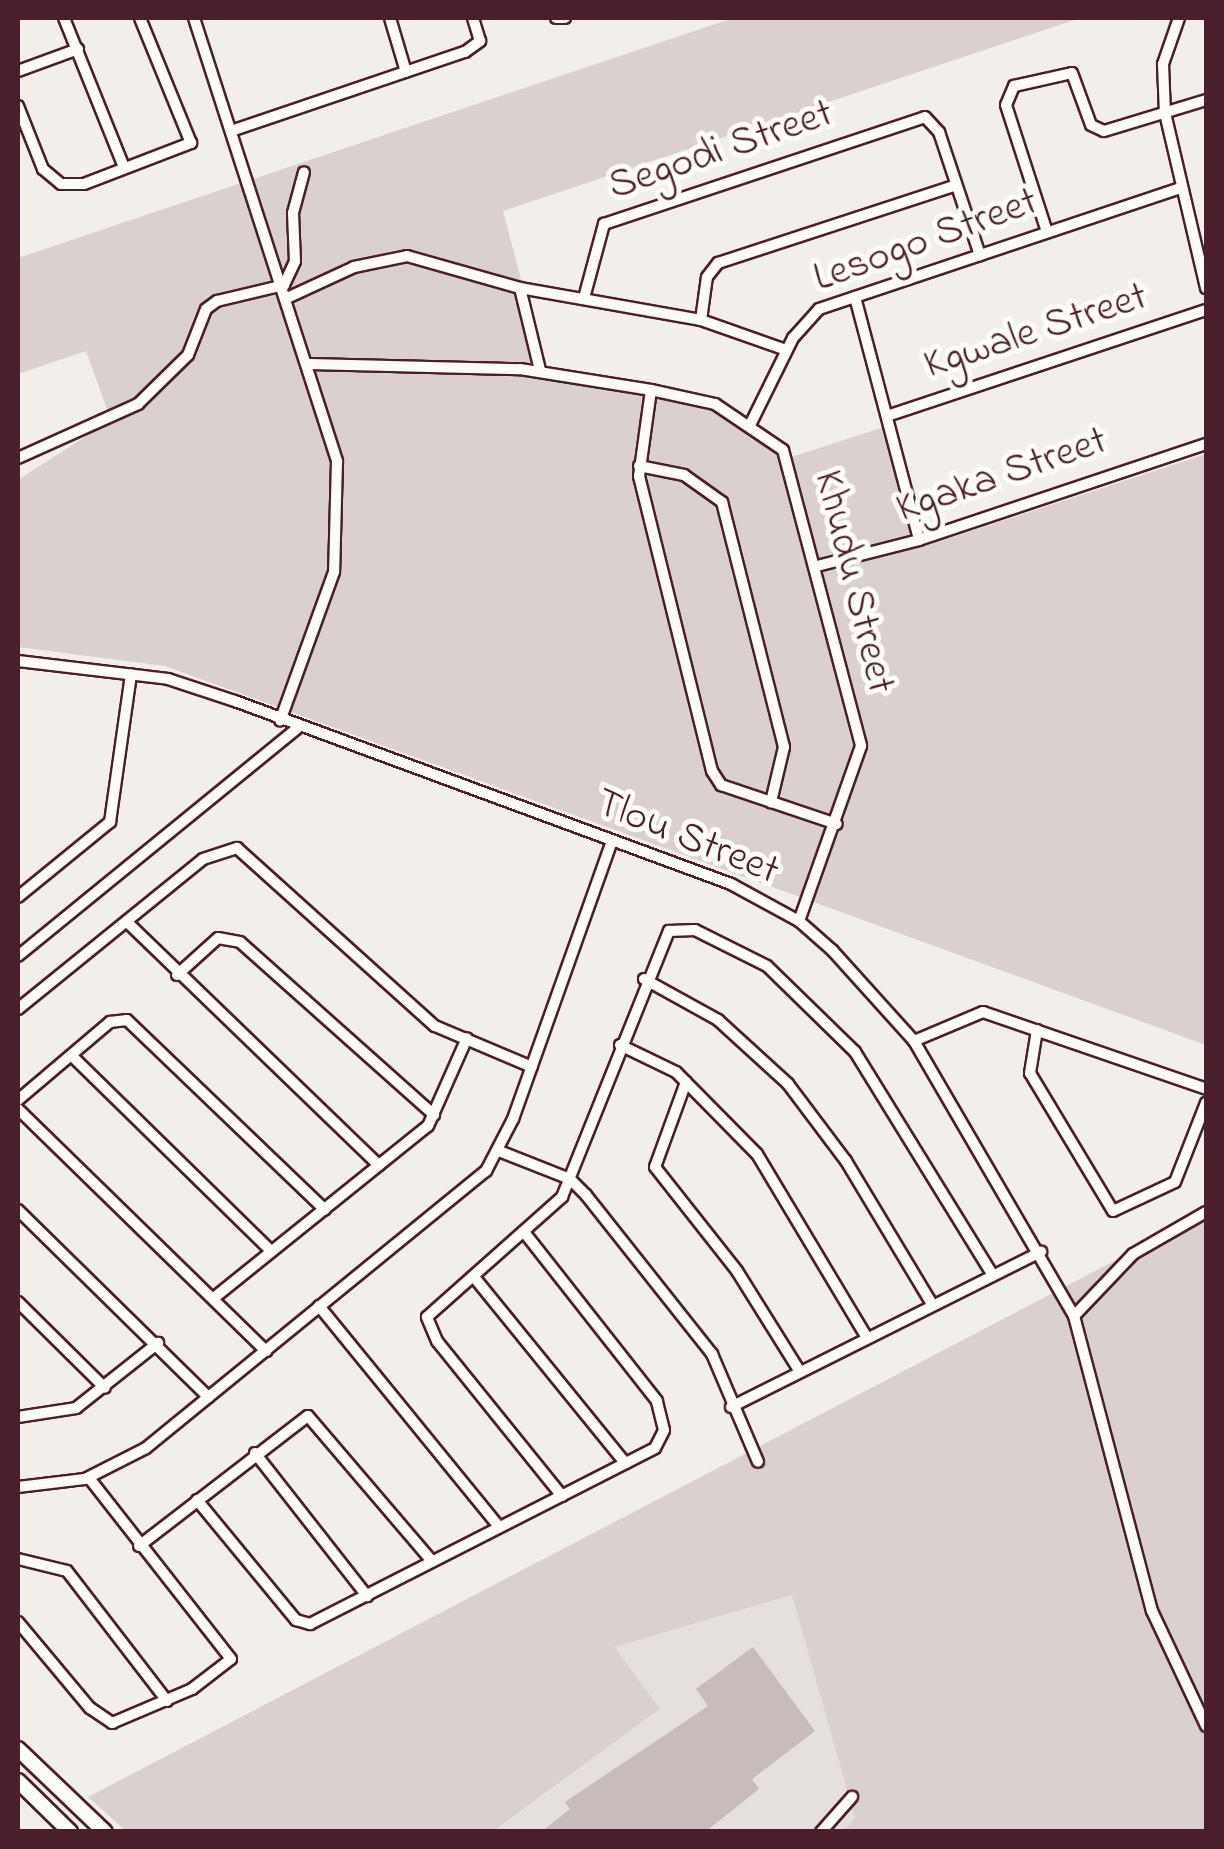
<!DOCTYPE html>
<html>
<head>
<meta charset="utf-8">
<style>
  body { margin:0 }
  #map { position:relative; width:1224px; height:1849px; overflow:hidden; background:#f2efeb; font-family:"Indie Flower",sans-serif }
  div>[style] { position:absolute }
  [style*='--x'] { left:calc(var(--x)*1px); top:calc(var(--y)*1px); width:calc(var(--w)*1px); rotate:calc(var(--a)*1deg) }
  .built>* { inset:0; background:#e5dfdd }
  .green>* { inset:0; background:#d9d0cf }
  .building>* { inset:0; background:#c8bbbb }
  .roads { filter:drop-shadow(2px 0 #4a1f2b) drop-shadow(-2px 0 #4a1f2b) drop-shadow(0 2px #4a1f2b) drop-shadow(0 -2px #4a1f2b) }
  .minor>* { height:10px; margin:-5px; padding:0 5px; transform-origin:5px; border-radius:5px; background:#fdfcf7 }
  .major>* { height:14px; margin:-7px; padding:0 7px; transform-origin:7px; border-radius:7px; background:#fdfcf7 }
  span { translate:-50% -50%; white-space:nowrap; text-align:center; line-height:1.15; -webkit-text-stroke:10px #fdfcf7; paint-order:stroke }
  .street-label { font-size:42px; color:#4a1f2b }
  .frame { position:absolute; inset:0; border:20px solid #4a1f2b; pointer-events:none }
</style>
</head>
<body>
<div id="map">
  <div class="built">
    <div style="clip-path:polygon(793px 1595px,855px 1818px,843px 1831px,494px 1832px,659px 1710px,613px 1647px)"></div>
  </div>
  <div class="green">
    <div style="clip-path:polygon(733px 18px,1080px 18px,503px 211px,546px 374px,700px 400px,750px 420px,785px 459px,884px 427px,920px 548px,1206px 454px,1206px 1045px,165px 666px,18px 647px,18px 480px,111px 420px,86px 351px,18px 374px,18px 258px)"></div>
    <div style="clip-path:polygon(1206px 1213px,1206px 1831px,843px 1831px,855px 1818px,792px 1595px,614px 1647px,660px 1709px,494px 1831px,126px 1831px,88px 1797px)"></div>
  </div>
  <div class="building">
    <div style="clip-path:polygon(753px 1647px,815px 1731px,752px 1779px,759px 1789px,705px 1832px,541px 1832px,570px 1809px,565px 1802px,708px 1706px,696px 1689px)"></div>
  </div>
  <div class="roads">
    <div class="minor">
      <div style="--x:64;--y:18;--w:161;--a:68.1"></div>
      <div style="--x:194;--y:18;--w:466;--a:72.1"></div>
      <div style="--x:337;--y:461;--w:111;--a:91.5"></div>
      <div style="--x:334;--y:572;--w:158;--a:109.9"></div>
      <div style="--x:390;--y:18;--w:56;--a:73.5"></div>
      <div style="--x:556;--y:18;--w:9;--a:0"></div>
      <div style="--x:1179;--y:18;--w:49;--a:109.2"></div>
      <div style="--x:1163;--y:64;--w:49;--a:87.7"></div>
      <div style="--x:1165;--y:113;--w:180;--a:76.8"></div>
      <div style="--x:18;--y:71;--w:64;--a:-20.1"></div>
      <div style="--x:18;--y:106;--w:68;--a:68.4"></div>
      <div style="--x:43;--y:169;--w:23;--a:40"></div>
      <div style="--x:61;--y:184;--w:23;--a:0"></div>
      <div style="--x:84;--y:184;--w:115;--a:-21"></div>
      <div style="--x:191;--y:143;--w:135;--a:-112.2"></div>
      <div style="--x:231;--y:131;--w:247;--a:-18.7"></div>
      <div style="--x:465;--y:52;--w:19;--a:-36"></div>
      <div style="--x:480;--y:41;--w:24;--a:-107"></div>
      <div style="--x:1047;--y:232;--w:133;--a:-107.9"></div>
      <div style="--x:1006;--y:105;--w:21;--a:-67"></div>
      <div style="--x:1014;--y:86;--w:59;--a:-12.6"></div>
      <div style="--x:1072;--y:73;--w:55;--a:69.9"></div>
      <div style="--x:1091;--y:125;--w:14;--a:25"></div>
      <div style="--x:1104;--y:131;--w:107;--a:-16.9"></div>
      <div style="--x:520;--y:288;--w:84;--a:76.3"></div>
      <div style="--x:855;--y:297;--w:251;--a:75.2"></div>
      <div style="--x:287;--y:298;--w:74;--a:-24.8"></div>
      <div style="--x:354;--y:267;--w:54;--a:-11.7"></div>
      <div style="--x:407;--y:256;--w:117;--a:15.8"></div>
      <div style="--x:520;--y:288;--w:184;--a:10"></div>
      <div style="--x:701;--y:320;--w:90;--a:19.4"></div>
      <div style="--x:584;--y:298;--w:77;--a:-74.9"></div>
      <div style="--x:604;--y:224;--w:338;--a:-18.4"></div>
      <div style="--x:925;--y:117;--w:21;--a:47"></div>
      <div style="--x:939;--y:132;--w:130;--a:71.6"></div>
      <div style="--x:701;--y:320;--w:43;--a:-82.1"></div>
      <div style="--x:707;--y:277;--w:18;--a:-52"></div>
      <div style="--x:718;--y:263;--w:248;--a:-18.1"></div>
      <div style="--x:310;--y:364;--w:210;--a:1.4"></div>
      <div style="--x:520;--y:369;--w:133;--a:9.1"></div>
      <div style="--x:651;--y:390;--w:66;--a:12.3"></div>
      <div style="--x:715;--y:404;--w:82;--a:34.1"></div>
      <div style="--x:783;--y:450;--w:306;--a:75.2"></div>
      <div style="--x:861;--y:746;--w:186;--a:109.5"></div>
      <div style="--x:651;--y:390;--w:87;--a:97.9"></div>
      <div style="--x:639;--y:476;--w:304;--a:76.1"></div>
      <div style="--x:712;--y:771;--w:17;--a:57"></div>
      <div style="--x:721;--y:785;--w:122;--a:18.6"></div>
      <div style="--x:887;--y:416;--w:336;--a:-18.4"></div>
      <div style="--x:751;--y:423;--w:95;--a:-63.7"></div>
      <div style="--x:793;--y:338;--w:39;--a:-48"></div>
      <div style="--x:819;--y:309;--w:382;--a:-18.5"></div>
      <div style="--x:18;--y:458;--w:132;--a:-24.2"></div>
      <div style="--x:138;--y:404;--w:70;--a:-44.4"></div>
      <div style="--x:188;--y:355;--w:49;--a:-68.6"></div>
      <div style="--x:206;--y:309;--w:14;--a:-36"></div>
      <div style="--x:217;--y:301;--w:69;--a:-13.4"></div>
      <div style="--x:284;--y:285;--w:26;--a:-65"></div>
      <div style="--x:295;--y:261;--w:48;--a:-92.4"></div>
      <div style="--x:293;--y:213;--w:42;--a:-75"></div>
      <div style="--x:639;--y:466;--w:46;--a:11.3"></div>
      <div style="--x:684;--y:475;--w:47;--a:35.4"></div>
      <div style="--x:722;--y:502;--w:253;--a:75.8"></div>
      <div style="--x:784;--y:747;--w:57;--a:103.3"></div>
      <div style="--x:817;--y:566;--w:105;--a:-14.3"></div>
      <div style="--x:919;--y:540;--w:303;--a:-18.5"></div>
      <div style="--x:18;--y:661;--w:151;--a:6.8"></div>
      <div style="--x:168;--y:679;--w:71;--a:18.2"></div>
      <div style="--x:235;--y:701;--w:529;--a:20.25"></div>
      <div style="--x:731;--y:884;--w:77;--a:28.6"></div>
      <div style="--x:799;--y:921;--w:45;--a:41.4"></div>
      <div style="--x:833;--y:951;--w:121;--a:48"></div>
      <div style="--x:914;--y:1041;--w:318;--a:59.8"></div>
      <div style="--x:1074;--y:1316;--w:305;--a:75.2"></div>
      <div style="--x:1152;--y:1611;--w:127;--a:64.8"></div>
      <div style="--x:18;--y:897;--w:119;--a:-39.2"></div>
      <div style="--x:110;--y:822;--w:149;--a:-81.9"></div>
      <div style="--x:127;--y:922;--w:350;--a:44"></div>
      <div style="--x:18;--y:956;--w:361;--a:-39.2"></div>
      <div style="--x:177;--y:975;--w:55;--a:-42.1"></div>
      <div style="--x:218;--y:938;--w:22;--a:10"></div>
      <div style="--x:240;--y:942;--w:260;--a:41.7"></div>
      <div style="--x:644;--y:979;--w:85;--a:29"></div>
      <div style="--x:718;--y:1020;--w:95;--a:42.4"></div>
      <div style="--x:788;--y:1084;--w:96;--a:53"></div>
      <div style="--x:846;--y:1161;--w:167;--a:59"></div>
      <div style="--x:18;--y:1009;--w:238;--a:-39"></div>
      <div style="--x:203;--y:859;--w:36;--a:-18"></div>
      <div style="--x:237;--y:848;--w:266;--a:42"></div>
      <div style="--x:435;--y:1026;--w:105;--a:22.9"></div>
      <div style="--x:1037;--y:1030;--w:44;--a:99.2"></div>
      <div style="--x:1030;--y:1073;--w:161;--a:59"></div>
      <div style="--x:1113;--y:1211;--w:68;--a:-25.1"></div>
      <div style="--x:1175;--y:1182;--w:85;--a:-68.6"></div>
      <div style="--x:914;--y:1041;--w:75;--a:-22.8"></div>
      <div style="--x:983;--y:1012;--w:236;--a:19"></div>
      <div style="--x:620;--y:1045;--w:62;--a:25.7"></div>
      <div style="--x:676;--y:1072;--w:115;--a:45.4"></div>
      <div style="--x:757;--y:1154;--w:214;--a:59.1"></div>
      <div style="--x:72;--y:1056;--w:279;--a:44.4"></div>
      <div style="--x:686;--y:1082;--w:90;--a:110"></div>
      <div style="--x:655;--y:1167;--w:132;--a:51.7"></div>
      <div style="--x:737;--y:1271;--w:119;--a:58"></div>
      <div style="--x:18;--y:1100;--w:121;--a:-40.3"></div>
      <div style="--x:110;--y:1022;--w:17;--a:-7"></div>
      <div style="--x:127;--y:1020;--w:274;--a:43.8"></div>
      <div style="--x:18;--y:1109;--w:347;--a:44.3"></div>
      <div style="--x:499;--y:1151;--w:76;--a:21.5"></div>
      <div style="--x:570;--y:1179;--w:23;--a:45"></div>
      <div style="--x:586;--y:1195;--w:203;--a:51.6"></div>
      <div style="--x:712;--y:1354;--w:117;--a:66.9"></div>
      <div style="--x:18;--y:1210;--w:267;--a:44.5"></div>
      <div style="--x:474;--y:1277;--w:240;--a:50.9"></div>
      <div style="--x:215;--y:1297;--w:273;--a:-38.8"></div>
      <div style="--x:428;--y:1126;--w:96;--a:-66.1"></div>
      <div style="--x:18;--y:1302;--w:122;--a:44.7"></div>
      <div style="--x:319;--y:1306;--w:285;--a:50.8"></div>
      <div style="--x:1074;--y:1316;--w:86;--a:-46.4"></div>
      <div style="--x:1133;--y:1254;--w:84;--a:-29.9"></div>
      <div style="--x:731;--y:1407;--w:347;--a:-26.6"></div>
      <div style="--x:18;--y:1417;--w:59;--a:-8.8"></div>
      <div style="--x:76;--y:1408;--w:105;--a:-38.4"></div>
      <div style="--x:255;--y:1453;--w:182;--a:51.9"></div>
      <div style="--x:18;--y:1487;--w:67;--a:-6.8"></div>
      <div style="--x:85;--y:1479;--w:68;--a:-26.9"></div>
      <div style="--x:146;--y:1448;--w:439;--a:-39.2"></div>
      <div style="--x:486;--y:1171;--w:59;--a:-62.6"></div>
      <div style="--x:513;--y:1119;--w:295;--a:-70.4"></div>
      <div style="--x:562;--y:1496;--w:199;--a:-128.9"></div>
      <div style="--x:437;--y:1341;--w:26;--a:-113"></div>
      <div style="--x:427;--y:1317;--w:181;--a:-41.6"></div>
      <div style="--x:562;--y:1197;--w:287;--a:-68.1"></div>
      <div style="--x:669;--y:931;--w:26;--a:-2"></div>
      <div style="--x:695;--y:930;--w:80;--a:26.6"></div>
      <div style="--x:767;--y:966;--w:123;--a:44.3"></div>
      <div style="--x:855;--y:1052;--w:261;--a:58.3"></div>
      <div style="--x:197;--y:1500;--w:156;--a:50.5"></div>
      <div style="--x:296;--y:1620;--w:15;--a:16"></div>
      <div style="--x:310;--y:1624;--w:387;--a:-27"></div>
      <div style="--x:655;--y:1448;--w:20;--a:-63"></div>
      <div style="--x:664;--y:1430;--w:30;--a:-104"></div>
      <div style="--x:657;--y:1401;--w:214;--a:-128.2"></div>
      <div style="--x:139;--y:1546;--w:213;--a:-37.6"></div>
      <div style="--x:308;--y:1416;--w:191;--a:49.5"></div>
      <div style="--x:18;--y:1559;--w:50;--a:13.8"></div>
      <div style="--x:67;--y:1571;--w:164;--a:52.4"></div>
      <div style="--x:18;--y:1622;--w:112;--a:50.1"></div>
      <div style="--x:90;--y:1708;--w:27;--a:34"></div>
      <div style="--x:112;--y:1723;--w:87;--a:-23"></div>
      <div style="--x:192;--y:1689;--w:49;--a:-37.6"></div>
      <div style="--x:231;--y:1659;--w:230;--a:-128.1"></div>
      <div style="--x:821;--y:1832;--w:47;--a:-48.5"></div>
    </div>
    <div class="major">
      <div style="--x:18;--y:1749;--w:120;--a:43.7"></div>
      <div style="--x:18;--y:1781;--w:73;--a:44.4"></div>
    </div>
  </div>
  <div class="street-label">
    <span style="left:721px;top:151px;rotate:-19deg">Segodi Street</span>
    <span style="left:926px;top:241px;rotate:-20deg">Lesogo Street</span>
    <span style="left:1036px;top:332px;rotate:-18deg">Kgwale Street</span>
    <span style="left:1002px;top:476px;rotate:-19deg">Kgaka Street</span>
    <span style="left:853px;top:582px;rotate:76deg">Khudu Street</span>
    <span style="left:687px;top:838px;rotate:22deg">Tlou Street</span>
  </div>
  <div class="frame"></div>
</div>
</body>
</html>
